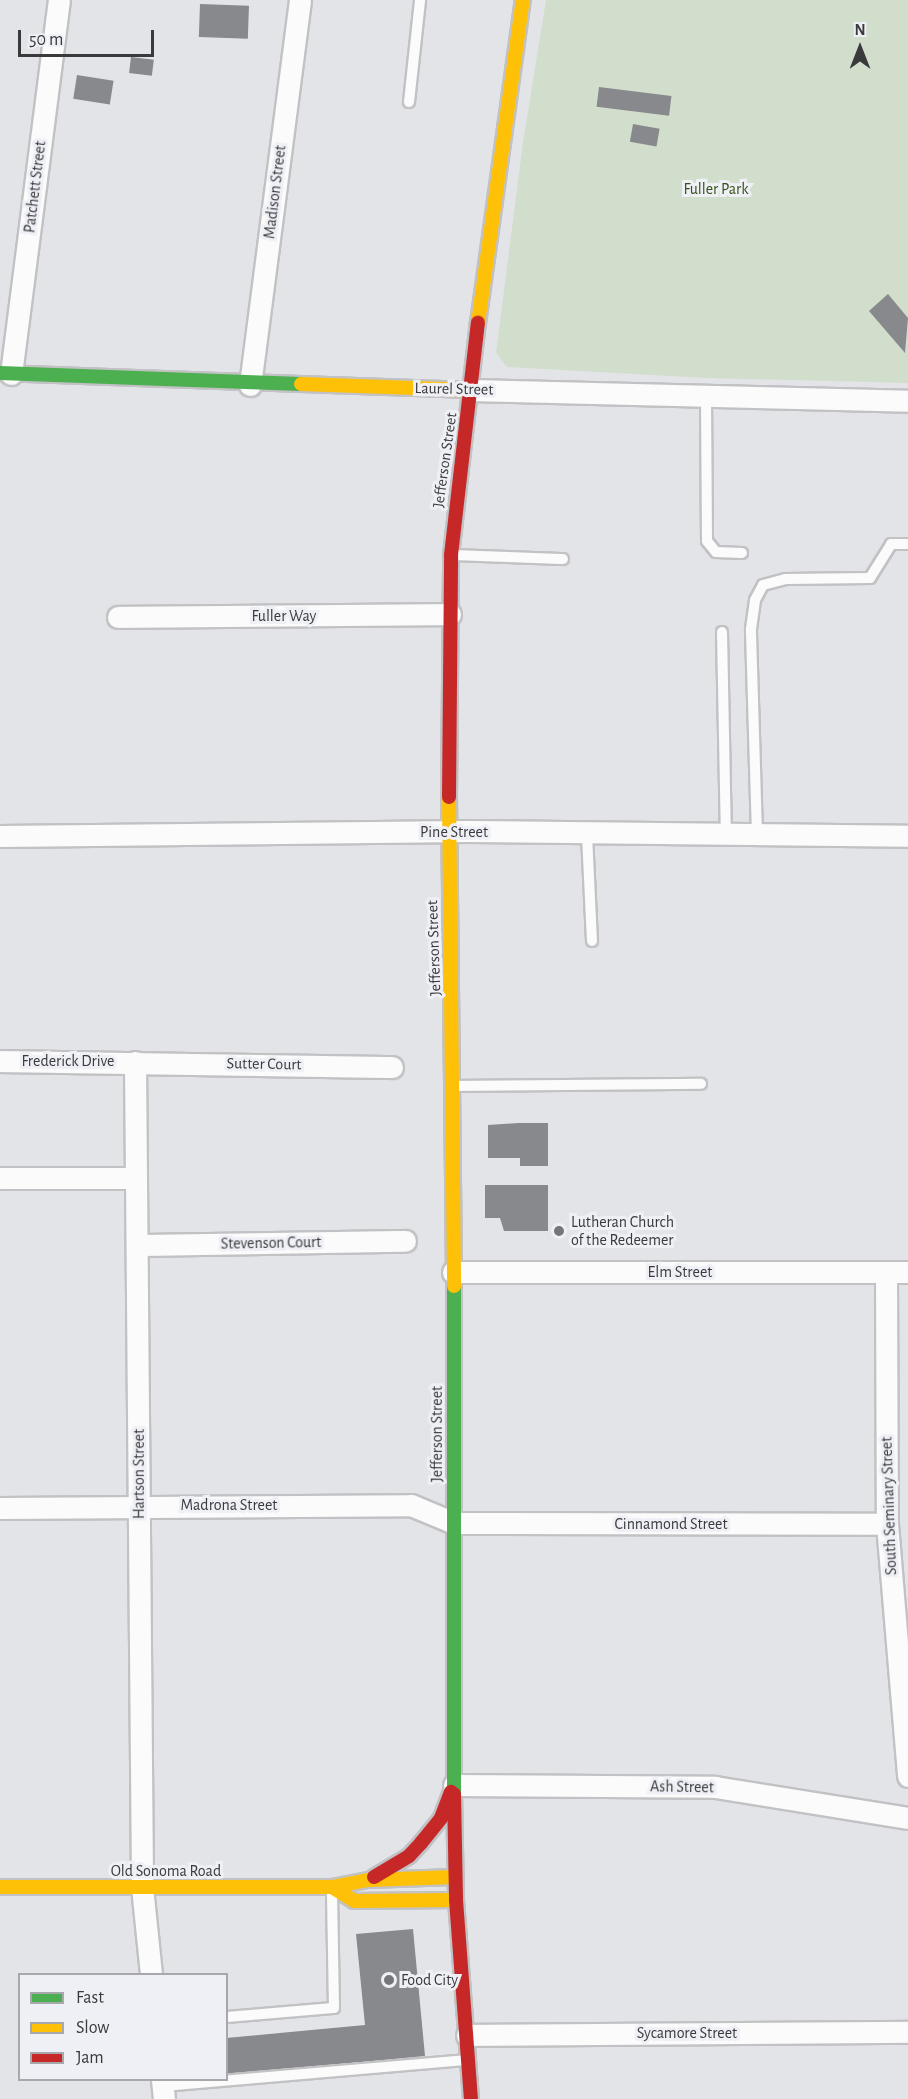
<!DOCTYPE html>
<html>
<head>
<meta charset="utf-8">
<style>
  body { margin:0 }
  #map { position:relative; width:908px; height:2099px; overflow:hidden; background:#e3e4e8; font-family:"Alegreya Sans",sans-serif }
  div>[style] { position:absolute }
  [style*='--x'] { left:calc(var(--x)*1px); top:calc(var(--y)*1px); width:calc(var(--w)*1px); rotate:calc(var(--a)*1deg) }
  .green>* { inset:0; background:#d2decc }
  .building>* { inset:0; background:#88898c; transform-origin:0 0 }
  .roads { filter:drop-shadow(2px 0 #c2c2c5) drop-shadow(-2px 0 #c2c2c5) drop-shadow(0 2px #c2c2c5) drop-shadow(0 -2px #c2c2c5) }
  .lane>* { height:10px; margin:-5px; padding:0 5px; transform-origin:5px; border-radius:5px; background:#fbfbfc }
  .street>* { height:21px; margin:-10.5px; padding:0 10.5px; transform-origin:10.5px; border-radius:10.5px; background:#fbfbfc }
  .fast>* { height:14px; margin:-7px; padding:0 7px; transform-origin:7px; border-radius:7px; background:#4caf50 }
  .slow>* { height:14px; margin:-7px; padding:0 7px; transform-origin:7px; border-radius:7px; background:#ffc107 }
  .jam>* { height:14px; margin:-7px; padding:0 7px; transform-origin:7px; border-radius:7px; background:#c62828 }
  .dots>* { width:16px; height:16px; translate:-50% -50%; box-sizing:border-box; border:3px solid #eff0f6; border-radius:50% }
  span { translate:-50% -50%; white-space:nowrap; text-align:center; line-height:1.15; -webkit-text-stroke:6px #eff0f6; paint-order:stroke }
  .street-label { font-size:16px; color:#3a3a3c }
  .park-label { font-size:16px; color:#345216 }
  .poi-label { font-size:16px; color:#3a3a3c }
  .left { translate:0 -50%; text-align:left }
  .legend { position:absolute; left:18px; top:1973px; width:210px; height:108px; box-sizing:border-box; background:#eff0f6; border:2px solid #a7a7ac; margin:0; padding:8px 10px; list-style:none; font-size:18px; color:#3a3a3c }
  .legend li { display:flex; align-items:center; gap:12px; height:30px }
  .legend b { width:30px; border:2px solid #a7a7ac }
  .north { position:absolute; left:830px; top:18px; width:60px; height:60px; -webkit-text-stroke:4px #eff0f6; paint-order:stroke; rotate:0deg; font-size:16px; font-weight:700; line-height:24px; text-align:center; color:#3a3a3c }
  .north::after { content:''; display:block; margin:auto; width:21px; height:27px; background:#3a3a3c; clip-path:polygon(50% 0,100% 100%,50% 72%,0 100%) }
  .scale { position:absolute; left:18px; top:30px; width:136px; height:27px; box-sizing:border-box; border:3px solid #3a3a3c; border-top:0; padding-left:8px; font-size:18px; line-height:21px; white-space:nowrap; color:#3a3a3c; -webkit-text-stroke:4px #eff0f6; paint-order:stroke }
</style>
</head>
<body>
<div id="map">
  <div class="green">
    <div style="clip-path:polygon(546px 0,908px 0,908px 383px,707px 378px,507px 367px,496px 353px,523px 142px)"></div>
  </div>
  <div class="building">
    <div style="left:200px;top:4px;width:49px;height:33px;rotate:2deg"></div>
    <div style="left:131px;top:57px;width:23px;height:16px;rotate:7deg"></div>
    <div style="left:77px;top:75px;width:37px;height:24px;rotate:9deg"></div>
    <div style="left:599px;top:87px;width:73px;height:20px;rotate:7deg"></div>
    <div style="left:633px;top:124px;width:27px;height:18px;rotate:10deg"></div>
    <div style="clip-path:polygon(888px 294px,908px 318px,905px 353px,869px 311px)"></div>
    <div style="clip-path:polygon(519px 1123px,548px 1123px,548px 1166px,520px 1166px,520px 1158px,488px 1158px,488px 1125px)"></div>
    <div style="clip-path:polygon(485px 1185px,548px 1185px,548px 1231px,504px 1231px,500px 1218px,485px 1218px)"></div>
    <div style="clip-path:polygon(413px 1929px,425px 2056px,226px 2075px,226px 2038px,365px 2025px,356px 1934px)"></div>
  </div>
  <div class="roads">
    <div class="lane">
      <div style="--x:409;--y:102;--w:103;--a:-83.8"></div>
      <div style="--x:706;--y:398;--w:143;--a:89.6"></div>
      <div style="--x:707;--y:541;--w:14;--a:51"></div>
      <div style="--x:716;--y:552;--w:26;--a:2"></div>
      <div style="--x:452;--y:555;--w:111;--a:2.1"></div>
      <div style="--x:722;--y:632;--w:203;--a:88.9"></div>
      <div style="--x:587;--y:835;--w:106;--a:87.3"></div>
      <div style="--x:757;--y:835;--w:206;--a:-91.7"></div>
      <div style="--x:751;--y:629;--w:29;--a:-82"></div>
      <div style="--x:755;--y:600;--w:17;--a:-62"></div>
      <div style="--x:763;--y:585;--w:23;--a:-15"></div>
      <div style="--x:785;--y:579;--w:85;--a:-0.7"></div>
      <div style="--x:870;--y:578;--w:40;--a:-58"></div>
      <div style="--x:891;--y:544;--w:17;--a:0"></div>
      <div style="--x:454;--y:1086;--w:247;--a:-0.5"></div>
      <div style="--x:226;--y:2017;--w:108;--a:-4.8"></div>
      <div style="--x:334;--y:2008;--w:116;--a:-91"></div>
      <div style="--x:163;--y:2086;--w:306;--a:-4.9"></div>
    </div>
    <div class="street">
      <div style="--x:11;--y:374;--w:377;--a:-82.7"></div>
      <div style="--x:250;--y:385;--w:388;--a:-82.6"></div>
      <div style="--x:471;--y:390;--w:437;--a:1.4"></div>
      <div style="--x:118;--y:617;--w:332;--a:-0.5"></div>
      <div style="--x:0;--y:836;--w:466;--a:-0.6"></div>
      <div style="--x:466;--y:831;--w:442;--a:0.6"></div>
      <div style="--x:0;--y:1061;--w:392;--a:0.9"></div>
      <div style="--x:135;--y:1062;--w:825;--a:89.51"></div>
      <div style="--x:142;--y:1887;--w:87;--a:84.1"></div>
      <div style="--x:0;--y:1178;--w:136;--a:0"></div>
      <div style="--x:137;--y:1245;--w:268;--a:-0.9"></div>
      <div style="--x:453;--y:1272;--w:455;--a:0"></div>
      <div style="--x:886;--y:1272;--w:252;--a:89.8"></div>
      <div style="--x:887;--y:1524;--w:253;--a:85.2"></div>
      <div style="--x:0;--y:1508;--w:411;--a:-0.4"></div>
      <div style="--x:411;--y:1505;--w:47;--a:22.7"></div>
      <div style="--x:454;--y:1523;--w:433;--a:0.1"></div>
      <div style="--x:454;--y:1785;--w:261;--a:0.4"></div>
      <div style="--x:715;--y:1787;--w:195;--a:9.1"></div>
      <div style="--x:467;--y:2035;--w:441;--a:-0.4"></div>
      <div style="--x:162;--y:2080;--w:19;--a:84"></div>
    </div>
    <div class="fast">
      <div style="--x:0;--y:373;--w:301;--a:2.1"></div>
      <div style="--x:454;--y:1286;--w:508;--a:90"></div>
    </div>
    <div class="slow">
      <div style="--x:478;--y:323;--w:326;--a:-82.1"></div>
      <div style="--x:301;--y:384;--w:170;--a:2"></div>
      <div style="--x:449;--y:797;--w:489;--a:89.4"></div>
      <div style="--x:0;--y:1887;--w:332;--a:0"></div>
      <div style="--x:332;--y:1887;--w:38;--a:-11"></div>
      <div style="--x:369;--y:1880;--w:86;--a:-2"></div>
      <div style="--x:332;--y:1887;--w:26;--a:32"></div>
      <div style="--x:354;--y:1901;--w:102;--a:-0.6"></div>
    </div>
    <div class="jam">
      <div style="--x:449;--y:797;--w:242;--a:-89.5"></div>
      <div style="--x:451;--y:555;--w:234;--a:-83.4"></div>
      <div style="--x:454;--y:1794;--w:106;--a:88.9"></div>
      <div style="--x:456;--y:1900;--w:200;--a:85.7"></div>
      <div style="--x:374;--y:1877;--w:41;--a:-31"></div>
      <div style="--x:409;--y:1856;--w:18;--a:-47"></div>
      <div style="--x:421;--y:1843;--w:32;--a:-51"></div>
      <div style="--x:441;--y:1818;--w:28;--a:-69"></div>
    </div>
  </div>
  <div class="dots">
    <div style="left:559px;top:1231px;background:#757678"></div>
    <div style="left:389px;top:1980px;background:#757678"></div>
  </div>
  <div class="street-label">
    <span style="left:35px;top:187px;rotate:-83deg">Patchett Street</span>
    <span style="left:275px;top:192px;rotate:-83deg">Madison Street</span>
    <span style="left:454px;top:389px;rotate:1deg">Laurel Street</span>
    <span style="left:445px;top:460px;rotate:-82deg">Jefferson Street</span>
    <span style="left:284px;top:616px">Fuller Way</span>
    <span style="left:454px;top:832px">Pine Street</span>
    <span style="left:434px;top:948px;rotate:-92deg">Jefferson Street</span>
    <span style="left:68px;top:1061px">Frederick Drive</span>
    <span style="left:264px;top:1064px;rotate:1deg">Sutter Court</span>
    <span style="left:271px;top:1243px;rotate:-1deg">Stevenson Court</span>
    <span style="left:680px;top:1272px">Elm Street</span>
    <span style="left:437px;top:1434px;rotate:-90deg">Jefferson Street</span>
    <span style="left:139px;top:1474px;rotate:-90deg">Hartson Street</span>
    <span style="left:229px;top:1505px">Madrona Street</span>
    <span style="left:889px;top:1506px;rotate:-92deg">South Seminary Street</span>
    <span style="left:671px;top:1524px">Cinnamond Street</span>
    <span style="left:682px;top:1787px;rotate:1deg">Ash Street</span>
    <span style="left:166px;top:1871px">Old Sonoma Road</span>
    <span style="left:687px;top:2033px">Sycamore Street</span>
  </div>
  <div class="park-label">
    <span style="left:716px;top:189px">Fuller Park</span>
  </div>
  <div class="poi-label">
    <span class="left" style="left:571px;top:1231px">Lutheran Church<br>of the Redeemer</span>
    <span class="left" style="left:401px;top:1980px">Food City</span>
  </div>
  <ul class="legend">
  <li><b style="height:8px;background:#4caf50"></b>Fast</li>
  <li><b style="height:8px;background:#ffc107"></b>Slow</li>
  <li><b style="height:8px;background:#c62828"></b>Jam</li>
  </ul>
  <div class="north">N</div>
  <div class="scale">50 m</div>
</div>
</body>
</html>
